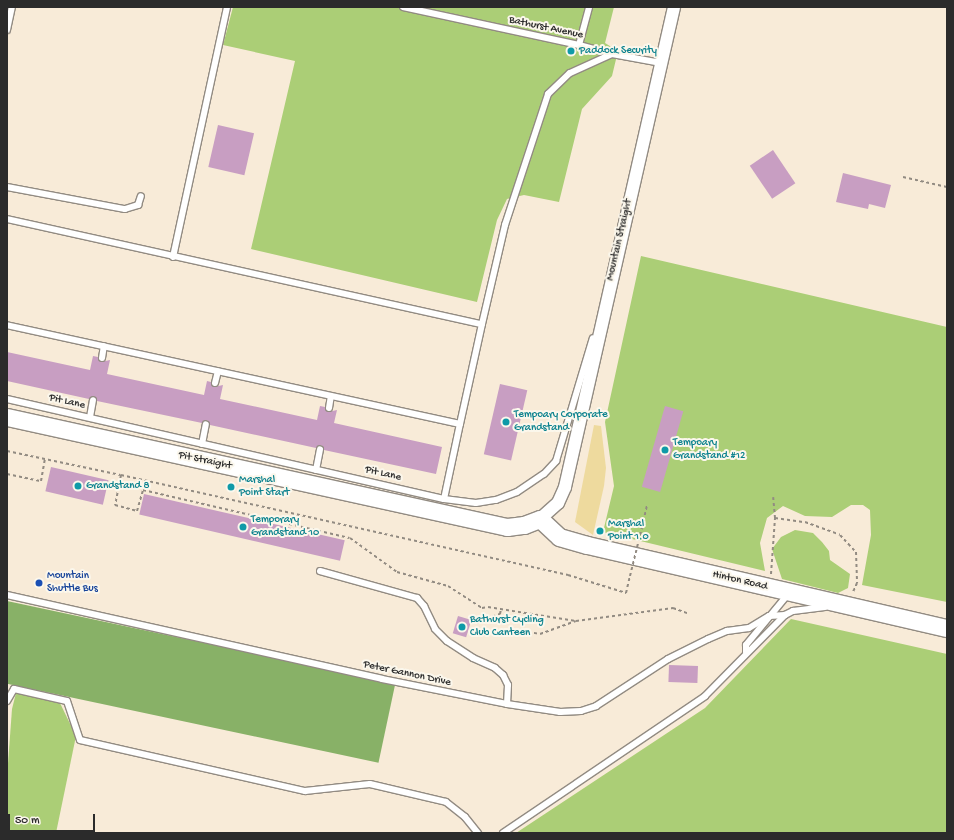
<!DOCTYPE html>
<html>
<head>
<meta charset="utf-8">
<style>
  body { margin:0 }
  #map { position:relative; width:954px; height:840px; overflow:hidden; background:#f8ebd8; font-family:"Gochi Hand",sans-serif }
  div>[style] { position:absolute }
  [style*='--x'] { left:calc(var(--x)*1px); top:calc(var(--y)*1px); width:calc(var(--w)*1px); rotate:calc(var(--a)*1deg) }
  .green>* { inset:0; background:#abce76 }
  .forest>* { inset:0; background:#88b167; transform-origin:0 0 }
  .sand>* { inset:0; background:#eeda9e }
  .building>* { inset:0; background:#c89ec2; transform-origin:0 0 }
  .path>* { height:2px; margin-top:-1px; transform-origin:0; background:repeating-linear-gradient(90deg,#928b82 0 3px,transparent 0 6px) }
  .roads { filter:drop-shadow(1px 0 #928b82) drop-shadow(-1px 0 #928b82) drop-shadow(0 1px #928b82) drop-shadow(0 -1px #928b82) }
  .lane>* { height:6px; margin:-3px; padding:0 3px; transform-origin:3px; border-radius:3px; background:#fff }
  .street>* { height:12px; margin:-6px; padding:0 6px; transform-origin:6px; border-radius:6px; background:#fff }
  .secondary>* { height:17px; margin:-8.5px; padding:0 8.5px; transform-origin:8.5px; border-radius:8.5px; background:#fff }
  .path-bridge>* { height:2px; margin-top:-1px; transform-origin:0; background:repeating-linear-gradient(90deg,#928b82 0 3px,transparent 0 6px) }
  .dots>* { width:11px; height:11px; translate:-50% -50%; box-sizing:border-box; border:2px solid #fbf7ec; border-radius:50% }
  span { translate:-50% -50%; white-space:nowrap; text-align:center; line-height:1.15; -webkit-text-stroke:4px #fbf7ec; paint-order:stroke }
  .street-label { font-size:11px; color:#2b2b2b }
  .culture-label { font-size:11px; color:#0d838f }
  .left { translate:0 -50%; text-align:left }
  .transit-label { font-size:11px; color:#164399 }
  .frame { position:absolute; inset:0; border:8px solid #2b2b2b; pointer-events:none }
  .scale { position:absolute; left:8px; top:814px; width:87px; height:18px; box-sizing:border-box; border:2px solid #2b2b2b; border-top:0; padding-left:5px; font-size:12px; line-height:14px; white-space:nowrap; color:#2b2b2b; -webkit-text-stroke:3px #fbf7ec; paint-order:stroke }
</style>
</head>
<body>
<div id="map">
  <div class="green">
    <div style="clip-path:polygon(233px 7px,614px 7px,605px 43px,618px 51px,612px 76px,582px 109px,559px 202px,524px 195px,507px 199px,497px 220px,477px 302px,251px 249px,295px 61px,223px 45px)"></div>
    <div style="clip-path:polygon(641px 256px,947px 327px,947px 602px,862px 585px,871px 535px,870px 510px,863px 505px,851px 505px,832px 517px,805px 516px,783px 506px,767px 518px,760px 543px,765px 571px,603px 532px,614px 486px,605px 422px)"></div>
    <div style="clip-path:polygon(795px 530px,813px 533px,822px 542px,829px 551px,830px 560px,850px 574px,848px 588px,838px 593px,782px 579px,772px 549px,781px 537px)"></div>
    <div style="clip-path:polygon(791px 619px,947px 654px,947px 833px,516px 833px,705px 708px)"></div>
    <div style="clip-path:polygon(16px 693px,59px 701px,76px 736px,56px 833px,7px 833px,7px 777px,12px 709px)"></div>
  </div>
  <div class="forest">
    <div style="left:7px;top:601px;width:397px;height:81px;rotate:12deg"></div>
  </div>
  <div class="sand">
    <div style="clip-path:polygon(594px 425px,601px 426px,606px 468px,604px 486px,593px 535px,575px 522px)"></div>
  </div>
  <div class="building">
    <div style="left:218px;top:125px;width:37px;height:43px;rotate:13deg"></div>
    <div style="left:773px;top:150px;width:40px;height:28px;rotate:56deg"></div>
    <div style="clip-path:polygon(843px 173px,891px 185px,885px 208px,869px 204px,868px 209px,836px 202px)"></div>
    <div style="clip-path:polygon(7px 352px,90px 370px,93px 356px,98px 357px,101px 362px,110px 360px,107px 374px,204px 395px,207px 381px,211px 382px,214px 387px,223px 385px,220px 399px,317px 420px,320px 406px,325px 407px,328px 412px,337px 410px,334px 423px,442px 447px,436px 474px,324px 450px,321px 445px,316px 448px,210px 425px,207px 420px,202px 423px,97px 401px,94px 396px,89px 399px,7px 381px)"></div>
    <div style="left:500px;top:384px;width:28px;height:72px;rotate:13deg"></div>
    <div style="left:665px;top:406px;width:19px;height:84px;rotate:16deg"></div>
    <div style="left:51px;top:467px;width:59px;height:25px;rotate:13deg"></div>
    <div style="left:144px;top:494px;width:206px;height:21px;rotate:13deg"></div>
    <div style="left:458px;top:616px;width:14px;height:18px;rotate:17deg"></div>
    <div style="left:669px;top:665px;width:29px;height:17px;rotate:2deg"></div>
  </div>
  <div class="path">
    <div style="--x:903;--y:177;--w:45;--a:12.8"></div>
    <div style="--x:7;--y:451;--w:116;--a:11.9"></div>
    <div style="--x:121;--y:475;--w:31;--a:101"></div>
    <div style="--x:115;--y:505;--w:23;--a:15"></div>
    <div style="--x:137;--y:511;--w:22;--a:-74"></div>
    <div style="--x:143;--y:490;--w:212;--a:13.1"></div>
    <div style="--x:350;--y:538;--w:58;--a:35.9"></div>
    <div style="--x:397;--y:572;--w:53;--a:15.4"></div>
    <div style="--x:448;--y:586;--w:40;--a:32.9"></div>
    <div style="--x:482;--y:608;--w:6;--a:-9"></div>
    <div style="--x:488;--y:607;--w:89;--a:9"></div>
    <div style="--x:576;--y:621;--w:98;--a:-7.6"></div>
    <div style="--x:673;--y:608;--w:15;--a:20"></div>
    <div style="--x:7;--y:474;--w:35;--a:12"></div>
    <div style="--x:41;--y:481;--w:22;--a:-80"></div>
    <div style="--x:121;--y:475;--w:458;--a:12.6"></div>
    <div style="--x:568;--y:575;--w:61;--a:17.2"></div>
    <div style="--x:626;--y:593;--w:17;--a:-77"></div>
    <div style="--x:775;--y:518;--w:30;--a:8"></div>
    <div style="--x:805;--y:522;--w:37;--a:20"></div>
    <div style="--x:840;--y:535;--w:23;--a:47"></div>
    <div style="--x:856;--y:552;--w:31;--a:88"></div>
    <div style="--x:857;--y:583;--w:10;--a:114"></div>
    <div style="--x:642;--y:527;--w:23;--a:-77"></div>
    <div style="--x:771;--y:574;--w:56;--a:-85.9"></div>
    <div style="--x:775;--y:518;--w:21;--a:-95"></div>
    <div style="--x:476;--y:623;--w:26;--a:-21"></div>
    <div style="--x:500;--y:614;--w:5;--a:-79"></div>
    <div style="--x:528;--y:632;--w:12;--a:9"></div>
    <div style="--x:540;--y:634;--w:38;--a:-20"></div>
  </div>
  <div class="roads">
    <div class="lane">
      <div style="--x:403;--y:7;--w:180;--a:12.2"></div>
      <div style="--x:579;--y:45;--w:34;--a:15"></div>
      <div style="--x:612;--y:54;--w:50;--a:10.4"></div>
      <div style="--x:7;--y:30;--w:24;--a:-78"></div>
      <div style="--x:579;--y:45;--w:39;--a:-75"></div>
      <div style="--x:7;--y:187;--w:120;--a:10.6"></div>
      <div style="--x:125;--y:209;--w:14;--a:-17"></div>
      <div style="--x:138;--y:205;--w:9;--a:-72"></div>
      <div style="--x:7;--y:219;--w:486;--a:12.5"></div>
      <div style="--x:482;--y:324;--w:102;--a:102.4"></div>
      <div style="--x:460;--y:424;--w:464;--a:-167.7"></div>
      <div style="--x:173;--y:257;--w:256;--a:-77.8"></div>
      <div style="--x:482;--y:324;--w:102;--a:-76.9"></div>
      <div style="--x:505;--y:225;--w:138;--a:-71.8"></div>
      <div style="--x:548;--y:94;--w:30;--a:-44"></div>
      <div style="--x:570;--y:73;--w:46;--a:-24.3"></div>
      <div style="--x:102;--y:358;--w:12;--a:-81"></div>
      <div style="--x:215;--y:383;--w:12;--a:-76"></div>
      <div style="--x:7;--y:399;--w:448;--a:12.9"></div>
      <div style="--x:444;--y:499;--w:32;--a:7"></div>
      <div style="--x:476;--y:503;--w:20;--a:-9"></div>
      <div style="--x:496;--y:500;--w:22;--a:-21"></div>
      <div style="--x:517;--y:492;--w:32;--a:-34"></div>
      <div style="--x:544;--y:474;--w:18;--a:-47"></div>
      <div style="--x:556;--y:461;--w:128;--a:-73.3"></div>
      <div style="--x:329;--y:408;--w:12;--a:-81"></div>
      <div style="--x:90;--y:417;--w:17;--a:-80"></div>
      <div style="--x:202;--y:444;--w:20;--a:-79"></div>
      <div style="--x:316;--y:470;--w:21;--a:-79"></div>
      <div style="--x:444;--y:499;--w:77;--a:-78"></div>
      <div style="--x:320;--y:571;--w:101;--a:15.6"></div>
      <div style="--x:417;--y:598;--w:11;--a:49"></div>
      <div style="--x:424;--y:606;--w:25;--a:64"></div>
      <div style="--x:435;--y:629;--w:17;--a:45"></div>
      <div style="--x:447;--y:641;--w:31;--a:33"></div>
      <div style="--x:473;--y:658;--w:24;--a:24"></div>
      <div style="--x:495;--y:668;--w:11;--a:41"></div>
      <div style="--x:503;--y:675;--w:11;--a:63"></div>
      <div style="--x:508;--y:685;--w:19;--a:93"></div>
      <div style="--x:7;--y:595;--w:384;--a:12.6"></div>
      <div style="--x:382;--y:679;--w:127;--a:11.3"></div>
      <div style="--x:507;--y:704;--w:54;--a:8.6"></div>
      <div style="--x:560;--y:712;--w:21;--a:-3"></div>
      <div style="--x:581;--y:711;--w:16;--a:-18"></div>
      <div style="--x:596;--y:706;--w:86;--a:-33.1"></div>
      <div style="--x:668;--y:659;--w:45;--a:-26.6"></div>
      <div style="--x:708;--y:639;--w:21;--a:-23"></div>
      <div style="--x:727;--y:631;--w:22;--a:-8"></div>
      <div style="--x:749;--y:628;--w:23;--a:-31"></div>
      <div style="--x:769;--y:616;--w:16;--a:-4"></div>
      <div style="--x:746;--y:652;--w:7;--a:-90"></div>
      <div style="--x:746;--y:645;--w:67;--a:-50.4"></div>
      <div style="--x:7;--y:701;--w:14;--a:-60"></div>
      <div style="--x:14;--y:689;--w:54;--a:12.8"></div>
      <div style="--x:67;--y:701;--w:41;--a:71.6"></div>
      <div style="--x:80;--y:740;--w:231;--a:12.8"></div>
      <div style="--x:305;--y:791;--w:65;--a:-6.1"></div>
      <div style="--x:370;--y:784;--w:78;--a:13.3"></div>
      <div style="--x:446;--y:802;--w:24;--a:38"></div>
      <div style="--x:465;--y:817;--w:21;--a:51"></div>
      <div style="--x:503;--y:833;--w:244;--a:-34.1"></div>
      <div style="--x:705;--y:696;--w:114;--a:-45.4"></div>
      <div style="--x:785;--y:615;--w:9;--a:-27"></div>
      <div style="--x:793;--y:611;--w:32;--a:-7"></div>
    </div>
    <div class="street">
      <div style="--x:540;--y:519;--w:24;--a:-42"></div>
      <div style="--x:558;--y:503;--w:17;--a:-66"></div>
      <div style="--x:565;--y:487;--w:492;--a:-77.2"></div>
    </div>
    <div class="secondary">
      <div style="--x:7;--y:417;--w:512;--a:12.41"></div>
      <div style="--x:507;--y:527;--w:17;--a:-7"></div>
      <div style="--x:524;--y:525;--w:17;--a:-21"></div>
      <div style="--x:540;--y:519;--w:26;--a:43"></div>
      <div style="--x:559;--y:537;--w:29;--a:16"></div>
      <div style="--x:587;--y:545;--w:369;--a:13"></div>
    </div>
  </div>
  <div class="path-bridge">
    <div style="--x:630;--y:576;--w:50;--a:-76.2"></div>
  </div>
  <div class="dots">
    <div style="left:571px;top:51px;background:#0f9aa8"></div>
    <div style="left:506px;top:422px;background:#0f9aa8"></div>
    <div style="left:665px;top:450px;background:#0f9aa8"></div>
    <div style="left:78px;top:486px;background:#0f9aa8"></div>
    <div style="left:231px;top:487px;background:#0f9aa8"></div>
    <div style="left:243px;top:527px;background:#0f9aa8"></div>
    <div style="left:600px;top:531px;background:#0f9aa8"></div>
    <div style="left:39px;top:583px;background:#1a4fb4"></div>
    <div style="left:462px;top:627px;background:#0f9aa8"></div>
  </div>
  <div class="street-label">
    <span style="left:546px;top:28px;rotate:12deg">Bathurst Avenue</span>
    <span style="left:620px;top:240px;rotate:-77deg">Mountain Straight</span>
    <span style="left:67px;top:402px;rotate:13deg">Pit Lane</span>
    <span style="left:205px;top:461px;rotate:12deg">Pit Straight</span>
    <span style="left:383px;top:474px;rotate:13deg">Pit Lane</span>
    <span style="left:740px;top:581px;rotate:13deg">Hinton Road</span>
    <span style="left:407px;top:674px;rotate:12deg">Peter Gannon Drive</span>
  </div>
  <div class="culture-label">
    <span class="left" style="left:579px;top:51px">Paddock Security</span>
    <span class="left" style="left:514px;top:422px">Tempoary Corporate<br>Grandstand</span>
    <span class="left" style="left:673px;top:450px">Tempoary<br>Grandstand #12</span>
    <span class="left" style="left:239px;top:487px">Marshal<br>Point Start</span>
    <span class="left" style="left:86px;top:486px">Grandstand 8</span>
    <span class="left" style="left:251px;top:527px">Temporary<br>Grandstand 10</span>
    <span class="left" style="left:608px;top:531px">Marshal<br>Point 1.0</span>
    <span class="left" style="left:470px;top:627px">Bathurst Cycling<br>Club Canteen</span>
  </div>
  <div class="transit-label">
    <span class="left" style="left:47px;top:583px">Mountain<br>Shuttle Bus</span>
  </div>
  <div class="frame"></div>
  <div class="scale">50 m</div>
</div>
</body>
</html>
